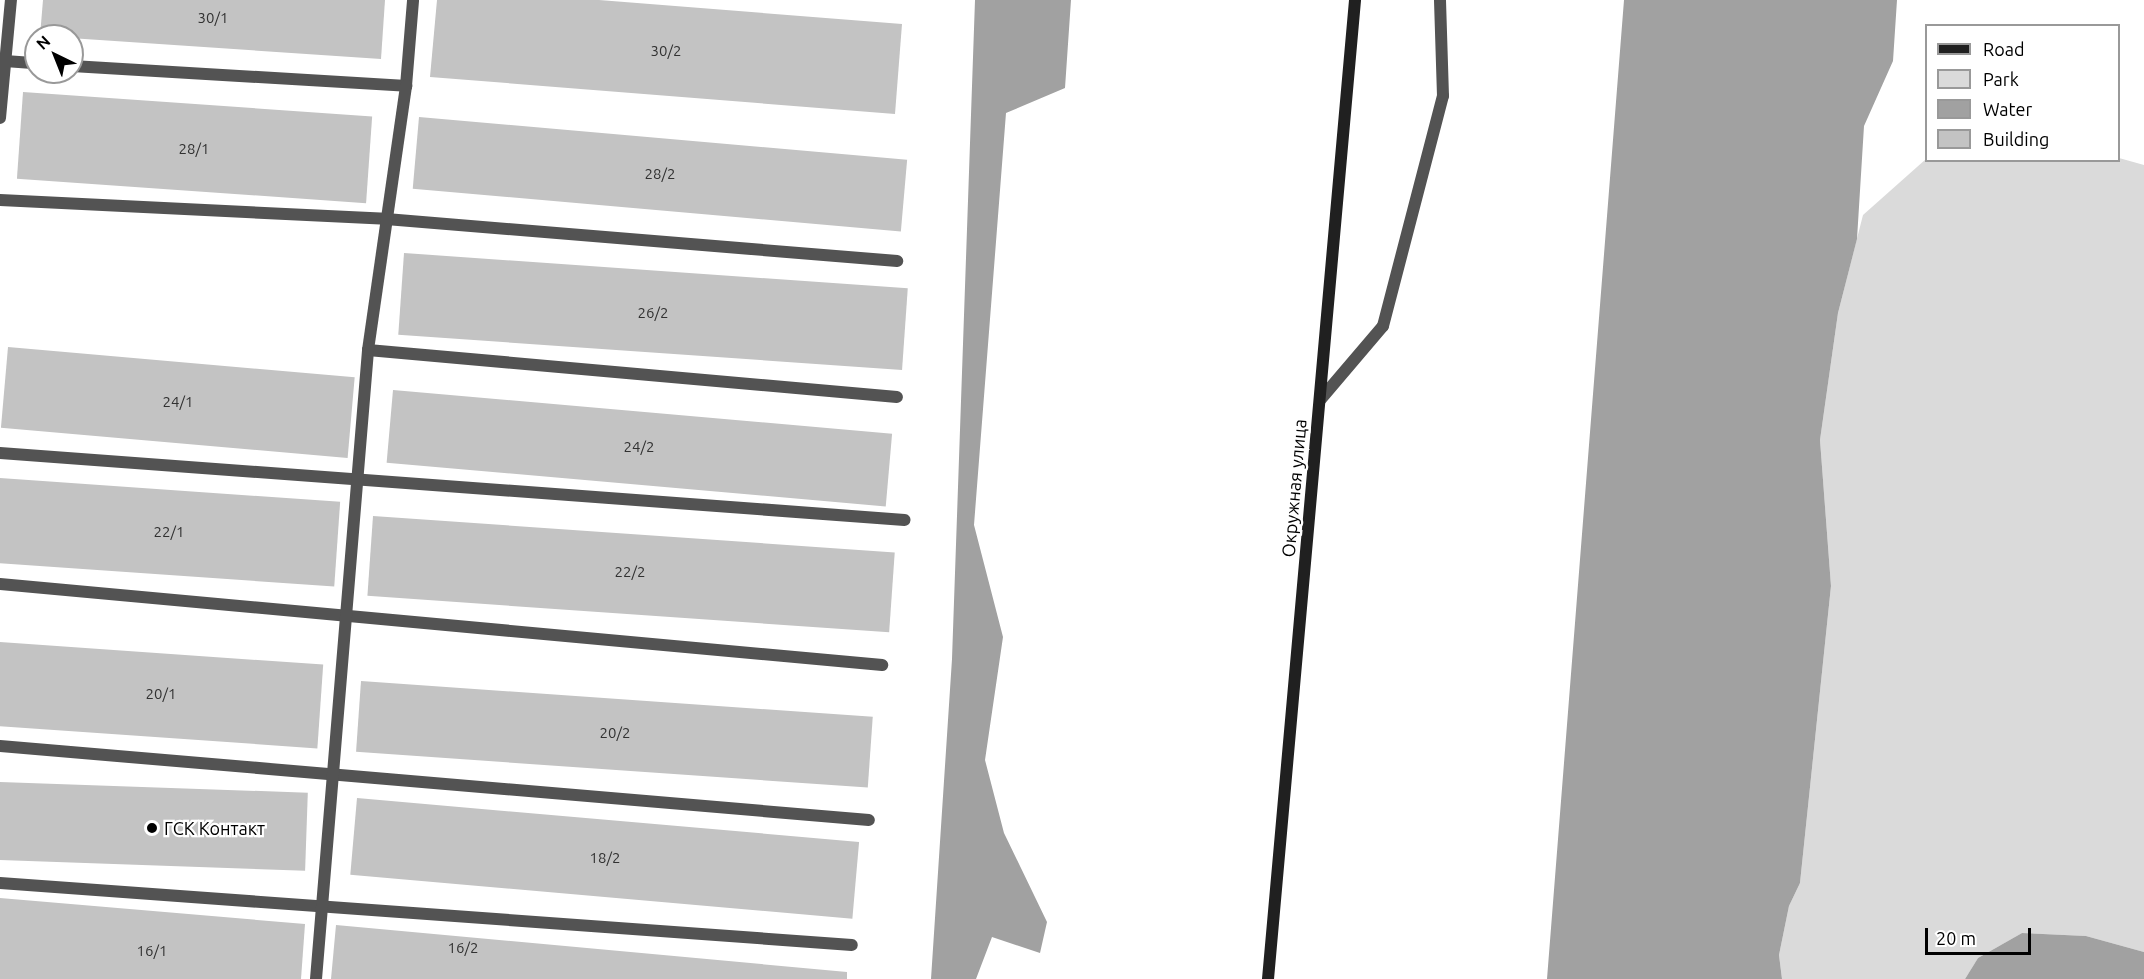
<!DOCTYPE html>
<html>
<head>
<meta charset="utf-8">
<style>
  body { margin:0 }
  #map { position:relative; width:2144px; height:979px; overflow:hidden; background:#fff; font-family:Ubuntu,sans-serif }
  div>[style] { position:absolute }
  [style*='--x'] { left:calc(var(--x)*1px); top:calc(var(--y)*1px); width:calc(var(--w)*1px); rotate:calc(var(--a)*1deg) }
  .green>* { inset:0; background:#dadada }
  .water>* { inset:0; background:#a1a1a1 }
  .building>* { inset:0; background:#c3c3c3; transform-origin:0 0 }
  .service>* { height:12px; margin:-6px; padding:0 6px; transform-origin:6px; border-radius:6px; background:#535353 }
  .secondary>* { height:12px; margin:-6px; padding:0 6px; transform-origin:6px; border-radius:6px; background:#202020 }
  .dots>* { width:16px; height:16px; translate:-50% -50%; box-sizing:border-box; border:3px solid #fff; border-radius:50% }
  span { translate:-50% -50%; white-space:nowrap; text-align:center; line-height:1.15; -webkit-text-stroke:4.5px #fff; paint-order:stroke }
  .number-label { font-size:15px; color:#313131 }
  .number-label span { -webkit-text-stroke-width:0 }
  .street-label { font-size:18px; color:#000 }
  .poi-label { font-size:18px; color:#000 }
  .left { translate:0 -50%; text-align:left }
  .legend { position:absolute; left:1925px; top:24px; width:195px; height:138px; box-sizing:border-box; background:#fff; border:2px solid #999; margin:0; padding:8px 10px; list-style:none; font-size:18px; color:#000 }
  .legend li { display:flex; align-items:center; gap:12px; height:30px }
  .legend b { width:30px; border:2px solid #999 }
  .north { position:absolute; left:24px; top:24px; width:60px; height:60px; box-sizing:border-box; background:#fff; border:2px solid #999; border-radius:50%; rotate:317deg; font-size:16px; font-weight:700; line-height:24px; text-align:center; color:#000 }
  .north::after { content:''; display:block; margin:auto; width:21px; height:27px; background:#000; clip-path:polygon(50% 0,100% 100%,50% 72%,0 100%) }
  .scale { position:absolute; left:1925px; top:928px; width:106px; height:27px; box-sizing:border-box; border:3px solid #000; border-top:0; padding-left:8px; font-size:18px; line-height:21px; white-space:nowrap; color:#000; -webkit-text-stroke:4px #fff; paint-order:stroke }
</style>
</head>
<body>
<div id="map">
  <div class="green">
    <div style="clip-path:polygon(2119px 158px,2144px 165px,2144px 952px,2086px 936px,2022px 933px,1978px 958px,1965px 979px,1782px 979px,1779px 955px,1789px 906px,1800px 883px,1831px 586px,1820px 440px,1838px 313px,1863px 215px,1926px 159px)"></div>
  </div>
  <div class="water">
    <div style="clip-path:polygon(975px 0,1071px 0,1065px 88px,1006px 113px,974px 525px,1003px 637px,985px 760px,1004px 833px,1047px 922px,1040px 953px,992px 937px,976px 979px,931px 979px,952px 659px)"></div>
    <div style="clip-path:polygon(1624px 0,1897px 0,1893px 61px,1864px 126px,1857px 239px,1838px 313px,1820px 440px,1831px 586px,1800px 883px,1789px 906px,1779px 955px,1782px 979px,1547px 979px)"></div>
    <div style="clip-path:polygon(2022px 933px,2086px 936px,2144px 952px,2144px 979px,1965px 979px,1978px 958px)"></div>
  </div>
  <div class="building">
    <div style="clip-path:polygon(43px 0,385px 0,381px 59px,40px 36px)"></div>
    <div style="clip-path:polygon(437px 0,599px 0,902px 24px,895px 114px,430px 77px)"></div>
    <div style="left:23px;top:92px;width:350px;height:87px;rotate:4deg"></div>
    <div style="left:419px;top:117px;width:490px;height:72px;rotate:5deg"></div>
    <div style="left:404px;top:253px;width:505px;height:82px;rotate:4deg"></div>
    <div style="left:8px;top:347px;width:348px;height:81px;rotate:5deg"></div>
    <div style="left:393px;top:390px;width:501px;height:73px;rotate:5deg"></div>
    <div style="left:0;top:478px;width:341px;height:85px;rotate:4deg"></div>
    <div style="left:373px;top:516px;width:523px;height:80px;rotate:4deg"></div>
    <div style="left:0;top:642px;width:324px;height:84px;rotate:4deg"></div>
    <div style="left:361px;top:681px;width:513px;height:71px;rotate:4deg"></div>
    <div style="left:0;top:782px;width:308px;height:78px;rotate:2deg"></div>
    <div style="left:357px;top:798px;width:504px;height:77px;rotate:5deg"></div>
    <div style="clip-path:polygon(0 898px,305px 924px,301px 979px,0 979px)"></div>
    <div style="clip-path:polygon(336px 925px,847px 972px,847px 979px,331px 979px)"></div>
  </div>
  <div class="service">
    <div style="--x:5;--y:61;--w:31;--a:4"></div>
    <div style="--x:72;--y:66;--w:335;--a:3.4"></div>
    <div style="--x:406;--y:86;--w:86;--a:-85.3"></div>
    <div style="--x:0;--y:118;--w:119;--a:-84.7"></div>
    <div style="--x:0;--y:200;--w:386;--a:2.8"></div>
    <div style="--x:386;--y:219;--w:513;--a:4.7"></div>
    <div style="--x:368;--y:350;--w:531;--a:5.08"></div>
    <div style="--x:1320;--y:400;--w:97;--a:-49.6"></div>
    <div style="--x:1383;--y:326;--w:238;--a:-75.4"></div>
    <div style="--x:1443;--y:96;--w:96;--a:-91.8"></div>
    <div style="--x:0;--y:453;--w:907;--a:4.23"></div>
    <div style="--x:0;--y:584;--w:886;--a:5.25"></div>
    <div style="--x:0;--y:746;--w:872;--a:4.87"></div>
    <div style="--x:0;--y:883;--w:854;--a:4.16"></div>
    <div style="--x:316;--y:979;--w:631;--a:-85.27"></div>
    <div style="--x:368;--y:350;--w:267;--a:-81.8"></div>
  </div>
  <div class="secondary">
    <div style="--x:1268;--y:979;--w:983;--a:-84.92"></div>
  </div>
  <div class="dots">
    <div style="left:152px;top:828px;background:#000"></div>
  </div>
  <div class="number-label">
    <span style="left:213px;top:18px">30/1</span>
    <span style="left:666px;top:51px">30/2</span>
    <span style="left:194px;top:149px">28/1</span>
    <span style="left:660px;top:174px">28/2</span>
    <span style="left:653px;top:313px">26/2</span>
    <span style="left:178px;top:402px">24/1</span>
    <span style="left:639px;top:447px">24/2</span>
    <span style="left:169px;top:532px">22/1</span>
    <span style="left:630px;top:572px">22/2</span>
    <span style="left:161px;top:694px">20/1</span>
    <span style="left:615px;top:733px">20/2</span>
    <span style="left:605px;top:858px">18/2</span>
    <span style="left:463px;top:948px">16/2</span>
    <span style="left:152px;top:951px">16/1</span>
  </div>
  <div class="street-label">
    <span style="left:1294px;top:488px;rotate:-85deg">Окружная улица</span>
  </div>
  <div class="poi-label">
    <span class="left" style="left:164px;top:828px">ГСК Контакт</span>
  </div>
  <ul class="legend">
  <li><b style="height:8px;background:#202020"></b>Road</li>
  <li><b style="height:16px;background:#dadada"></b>Park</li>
  <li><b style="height:16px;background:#a1a1a1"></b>Water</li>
  <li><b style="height:16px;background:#c3c3c3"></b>Building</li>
  </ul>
  <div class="north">N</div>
  <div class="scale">20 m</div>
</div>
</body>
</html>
